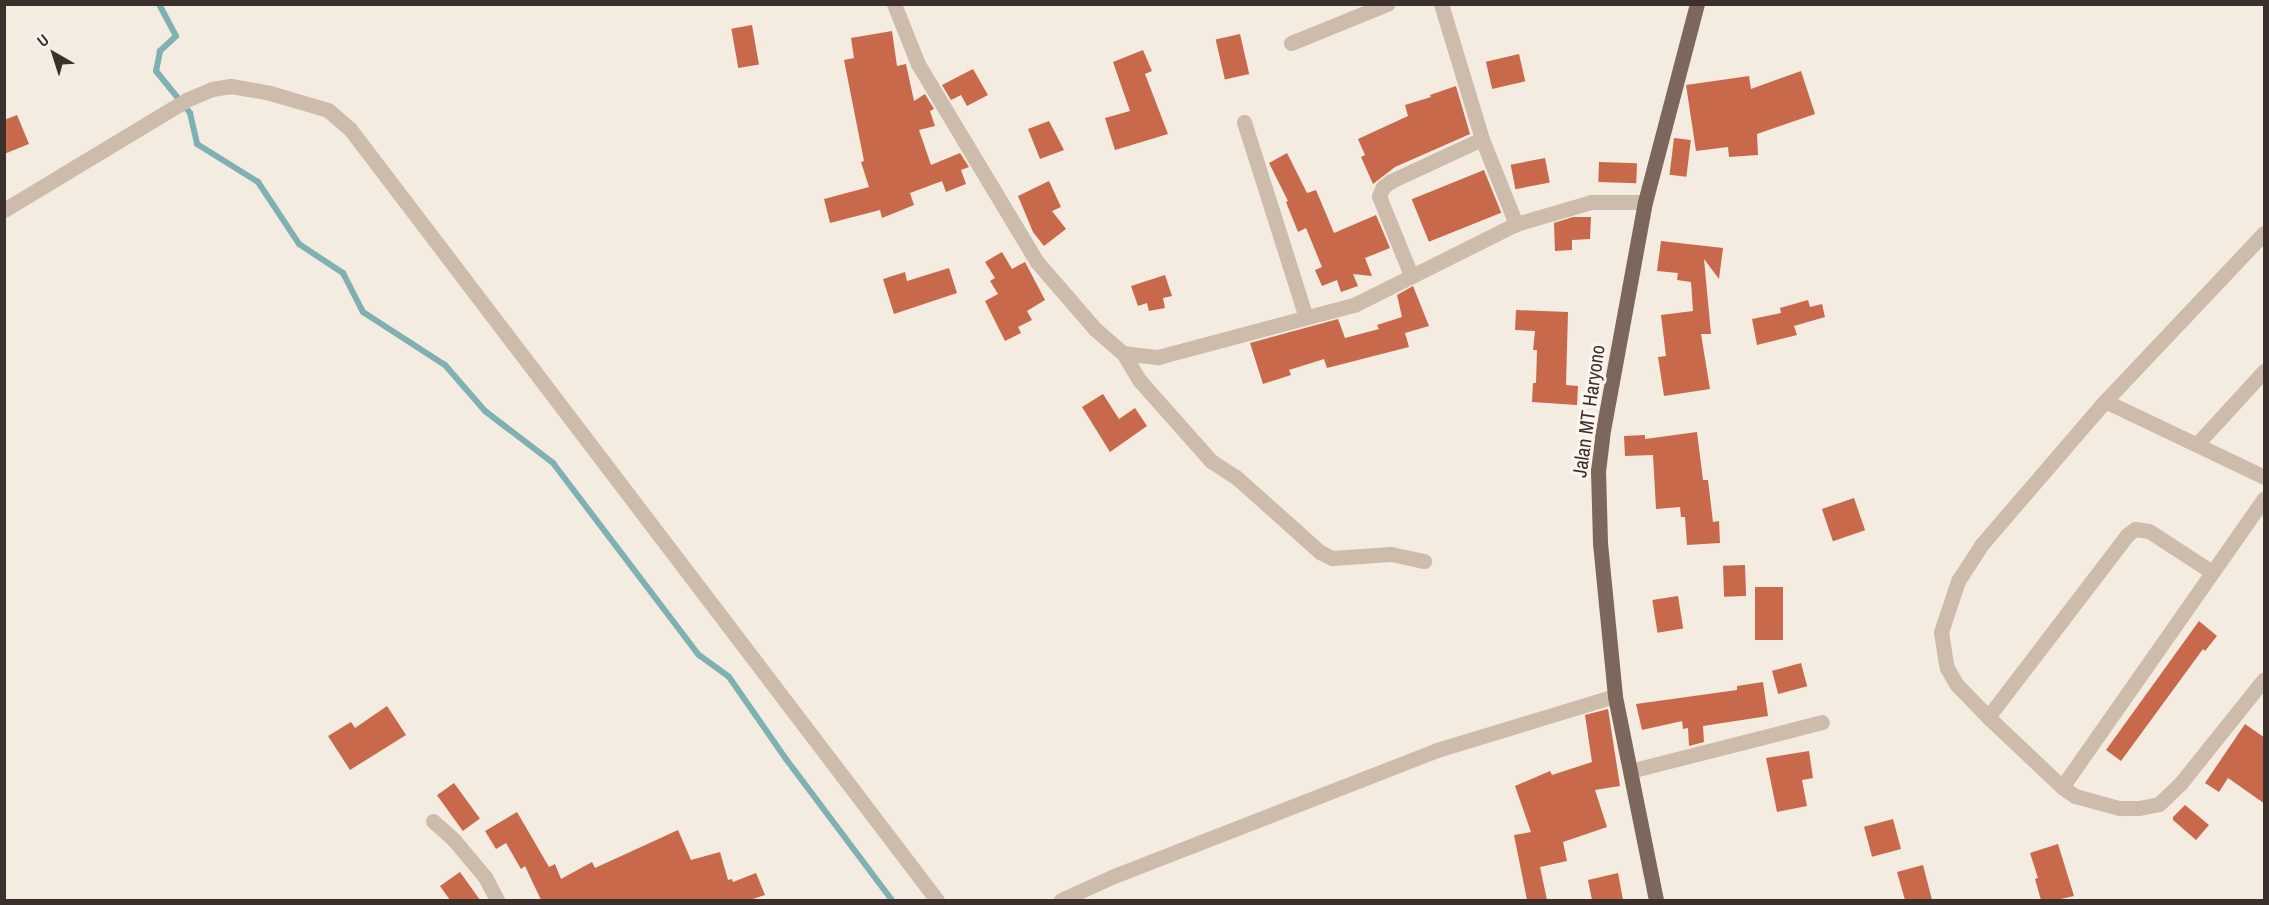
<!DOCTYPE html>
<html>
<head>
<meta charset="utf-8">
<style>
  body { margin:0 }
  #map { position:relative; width:2269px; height:905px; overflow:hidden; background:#f4ebe1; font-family:"Archivo Narrow",sans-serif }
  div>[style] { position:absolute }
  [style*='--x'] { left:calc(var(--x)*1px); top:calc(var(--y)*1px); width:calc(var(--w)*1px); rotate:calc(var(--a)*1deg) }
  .stream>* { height:6px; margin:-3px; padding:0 3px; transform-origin:3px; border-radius:3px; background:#7fb0b2 }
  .building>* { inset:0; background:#c8694b; transform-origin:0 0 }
  .minor>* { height:15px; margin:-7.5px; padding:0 7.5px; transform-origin:7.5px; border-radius:7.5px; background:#cdbbac }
  .major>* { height:15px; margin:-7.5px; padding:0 7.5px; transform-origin:7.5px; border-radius:7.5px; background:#7d675c }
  span { translate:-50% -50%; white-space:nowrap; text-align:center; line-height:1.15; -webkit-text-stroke:6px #fbf5ee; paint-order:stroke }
  .street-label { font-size:20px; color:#3b302b }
  .frame { position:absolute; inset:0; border:6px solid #3b302b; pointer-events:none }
  .north { position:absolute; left:24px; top:24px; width:60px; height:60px; -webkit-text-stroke:4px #fbf5ee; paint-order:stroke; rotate:321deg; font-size:16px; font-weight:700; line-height:24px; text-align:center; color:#3b302b }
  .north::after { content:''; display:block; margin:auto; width:21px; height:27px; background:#3b302b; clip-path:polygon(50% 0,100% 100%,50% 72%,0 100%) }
</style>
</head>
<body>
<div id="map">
  <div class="stream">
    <div style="--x:159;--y:4;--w:36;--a:62"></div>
    <div style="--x:176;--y:36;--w:22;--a:137"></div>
    <div style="--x:160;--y:51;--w:20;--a:101"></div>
    <div style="--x:156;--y:71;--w:54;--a:51"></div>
    <div style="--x:190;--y:113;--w:32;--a:77"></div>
    <div style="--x:197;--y:144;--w:72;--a:31.9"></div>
    <div style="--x:258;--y:182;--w:74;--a:56.5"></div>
    <div style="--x:299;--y:244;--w:53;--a:33.4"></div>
    <div style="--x:343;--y:273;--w:44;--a:62.9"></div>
    <div style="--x:363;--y:312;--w:98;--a:32.9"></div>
    <div style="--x:445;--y:365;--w:61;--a:49"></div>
    <div style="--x:485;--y:411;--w:86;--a:37.4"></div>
    <div style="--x:553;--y:463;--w:241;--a:52.8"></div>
    <div style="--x:699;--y:655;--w:37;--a:36"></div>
    <div style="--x:729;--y:677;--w:100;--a:55.2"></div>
    <div style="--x:786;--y:759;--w:176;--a:53.1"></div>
  </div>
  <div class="building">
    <div style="left:752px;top:25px;width:40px;height:21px;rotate:80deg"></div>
    <div style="clip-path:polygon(892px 31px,897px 66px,906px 64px,914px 101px,925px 94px,934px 109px,930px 111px,935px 126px,919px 130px,931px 165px,960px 153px,969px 167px,961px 170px,966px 184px,946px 192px,942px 181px,910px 193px,914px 205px,882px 218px,880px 210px,830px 223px,824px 199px,869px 187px,861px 162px,864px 161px,844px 60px,854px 58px,851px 38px)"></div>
    <div style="left:1240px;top:34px;width:41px;height:25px;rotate:77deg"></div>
    <div style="clip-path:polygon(1143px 50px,1152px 71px,1145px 74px,1168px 134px,1115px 150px,1105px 118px,1130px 111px,1113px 62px)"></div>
    <div style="left:1519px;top:54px;width:28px;height:34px;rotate:77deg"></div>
    <div style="clip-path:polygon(973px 69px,988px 95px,967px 106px,961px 95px,951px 100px,942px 85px)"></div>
    <div style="clip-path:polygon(1801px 71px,1815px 114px,1757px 134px,1758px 155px,1729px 157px,1728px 147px,1696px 151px,1686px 85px,1749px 76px,1751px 89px)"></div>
    <div style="clip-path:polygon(1456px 86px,1470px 134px,1395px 167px,1373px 184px,1361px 157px,1365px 155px,1358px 139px,1408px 116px,1405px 105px,1431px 97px,1430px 95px)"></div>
    <div style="clip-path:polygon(17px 115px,29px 144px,4px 154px,4px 120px)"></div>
    <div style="clip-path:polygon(1049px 121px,1064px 150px,1040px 159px,1028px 129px)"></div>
    <div style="left:1674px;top:138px;width:17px;height:37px;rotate:7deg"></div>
    <div style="clip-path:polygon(1287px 153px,1307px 193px,1316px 190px,1334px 233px,1376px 215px,1390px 248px,1365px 258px,1372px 276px,1353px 274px,1358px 286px,1341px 292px,1337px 280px,1322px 286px,1315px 270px,1322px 267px,1306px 228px,1298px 232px,1286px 202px,1288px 201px,1269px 163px)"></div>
    <div style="left:1545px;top:158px;width:25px;height:35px;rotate:79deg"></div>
    <div style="left:1599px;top:162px;width:38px;height:20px;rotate:2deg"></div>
    <div style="left:1484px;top:170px;width:46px;height:78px;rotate:68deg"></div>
    <div style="clip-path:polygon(1049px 181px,1061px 207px,1052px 211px,1066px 229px,1044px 246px,1033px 232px,1018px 196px)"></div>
    <div style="clip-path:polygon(1573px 217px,1591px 217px,1590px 239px,1572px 240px,1572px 250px,1555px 251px,1554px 223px)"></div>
    <div style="clip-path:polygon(1661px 241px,1723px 248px,1719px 279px,1704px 259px,1711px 334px,1701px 334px,1710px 389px,1664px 396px,1658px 357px,1666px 356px,1661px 315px,1693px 311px,1691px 282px,1677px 280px,1678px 273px,1657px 271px)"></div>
    <div style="clip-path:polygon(1002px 252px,1012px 269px,1025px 262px,1045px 300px,1027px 311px,1032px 320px,1018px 327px,1021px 333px,1005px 341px,985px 301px,998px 294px,990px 281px,995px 278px,985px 262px)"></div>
    <div style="clip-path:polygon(949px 268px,957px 293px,894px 314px,883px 279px,905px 272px,907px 281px)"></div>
    <div style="clip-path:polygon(1165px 275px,1172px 296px,1163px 298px,1165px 308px,1149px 311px,1147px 303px,1138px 306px,1131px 286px)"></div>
    <div style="clip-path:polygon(1413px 286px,1429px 326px,1405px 333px,1409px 347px,1327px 368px,1324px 359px,1289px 370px,1291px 375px,1263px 384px,1250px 343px,1338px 319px,1345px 338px,1379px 329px,1377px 325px,1402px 317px,1397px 295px)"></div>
    <div style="clip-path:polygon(1808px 300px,1810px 307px,1822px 304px,1825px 317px,1794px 326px,1797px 335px,1757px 345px,1752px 319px,1781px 313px,1780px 308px)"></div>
    <div style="clip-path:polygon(1516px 310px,1568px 312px,1566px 385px,1578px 386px,1577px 405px,1532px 402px,1533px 383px,1536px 383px,1537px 350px,1533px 350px,1535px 331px,1515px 330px)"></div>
    <div style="clip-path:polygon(1103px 394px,1119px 419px,1135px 408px,1147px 426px,1110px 452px,1082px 407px)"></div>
    <div style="clip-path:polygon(1697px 432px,1703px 480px,1708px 480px,1713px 522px,1719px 521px,1720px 543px,1687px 545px,1685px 517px,1681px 517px,1680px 507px,1656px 509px,1653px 455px,1625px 456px,1624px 436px,1645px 435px,1645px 439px)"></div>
    <div style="left:1854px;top:498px;width:34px;height:34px;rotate:71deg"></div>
    <div style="left:1745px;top:565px;width:31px;height:22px;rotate:88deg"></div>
    <div style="left:1755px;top:587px;width:28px;height:53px"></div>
    <div style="left:1678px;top:596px;width:33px;height:26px;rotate:81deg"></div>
    <div style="clip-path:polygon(2199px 621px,2217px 636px,2205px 651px,2203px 649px,2121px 761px,2106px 750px)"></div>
    <div style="left:1801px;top:663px;width:24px;height:30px;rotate:75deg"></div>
    <div style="clip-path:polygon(1763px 682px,1768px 716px,1703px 726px,1704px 742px,1689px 746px,1688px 728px,1683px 729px,1682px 721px,1642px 730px,1636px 704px,1737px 690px,1737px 686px)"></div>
    <div style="clip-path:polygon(387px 706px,406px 735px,350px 770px,328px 736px,351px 722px,355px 728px)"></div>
    <div style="clip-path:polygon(1608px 709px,1620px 786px,1595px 790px,1607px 827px,1563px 842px,1567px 861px,1540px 867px,1547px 900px,1527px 900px,1514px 835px,1531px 832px,1515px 786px,1550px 771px,1552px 775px,1592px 762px,1585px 715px)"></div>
    <div style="clip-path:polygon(2245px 724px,2265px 738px,2265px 804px,2228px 778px,2219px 792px,2205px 783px)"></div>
    <div style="clip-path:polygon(1809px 751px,1813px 778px,1802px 780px,1807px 806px,1777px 812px,1766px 758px)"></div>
    <div style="left:454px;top:783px;width:44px;height:21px;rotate:54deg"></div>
    <div style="clip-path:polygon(2185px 805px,2209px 825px,2196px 840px,2173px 820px,2173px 817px)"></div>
    <div style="clip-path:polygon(517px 812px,549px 867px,555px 864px,561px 879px,592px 862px,595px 868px,678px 830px,691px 860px,720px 852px,728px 880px,732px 879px,733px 882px,756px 873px,765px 895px,750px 900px,541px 900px,525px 866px,521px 869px,506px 843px,496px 849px,485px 831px)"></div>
    <div style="left:1893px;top:819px;width:31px;height:30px;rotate:75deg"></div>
    <div style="clip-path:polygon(2058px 844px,2074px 896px,2056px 900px,2041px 900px,2035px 879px,2038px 878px,2030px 853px)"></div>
    <div style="clip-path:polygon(1923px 865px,1932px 900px,1905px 900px,1897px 872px)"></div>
    <div style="clip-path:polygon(460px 872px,480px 900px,450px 900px,440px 886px)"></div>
    <div style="clip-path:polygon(1618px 873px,1623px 900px,1592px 900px,1588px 880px)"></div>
  </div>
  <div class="minor">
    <div style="--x:894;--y:4;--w:65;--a:68.2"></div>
    <div style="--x:918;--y:64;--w:231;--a:59"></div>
    <div style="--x:1037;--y:262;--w:89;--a:49.1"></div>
    <div style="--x:1095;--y:329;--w:37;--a:41"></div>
    <div style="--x:1123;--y:353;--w:35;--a:7"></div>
    <div style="--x:1158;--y:357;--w:203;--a:-14.9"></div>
    <div style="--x:1354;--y:305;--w:181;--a:-26.6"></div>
    <div style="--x:1516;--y:224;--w:78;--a:-16.3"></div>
    <div style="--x:1591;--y:202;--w:54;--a:0"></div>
    <div style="--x:1441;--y:4;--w:141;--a:73.1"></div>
    <div style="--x:1482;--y:139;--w:92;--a:68.2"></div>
    <div style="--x:1291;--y:43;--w:104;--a:-22.1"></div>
    <div style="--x:1244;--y:122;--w:205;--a:72.4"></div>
    <div style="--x:4;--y:210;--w:213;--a:-31.1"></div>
    <div style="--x:186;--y:100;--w:28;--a:-23"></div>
    <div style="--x:212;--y:89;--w:19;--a:-9"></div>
    <div style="--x:231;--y:86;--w:40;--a:10"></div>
    <div style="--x:270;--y:93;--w:60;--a:16.3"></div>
    <div style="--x:328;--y:110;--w:29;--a:41"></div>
    <div style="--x:350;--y:129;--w:969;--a:52.72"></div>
    <div style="--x:2264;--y:233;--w:231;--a:133.4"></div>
    <div style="--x:2105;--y:401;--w:189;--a:130.7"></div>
    <div style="--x:1982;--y:544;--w:44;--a:123"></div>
    <div style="--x:1958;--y:581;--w:54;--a:108.4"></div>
    <div style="--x:1941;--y:632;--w:36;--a:81"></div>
    <div style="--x:1947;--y:668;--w:20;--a:60"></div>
    <div style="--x:1957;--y:685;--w:45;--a:45.9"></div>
    <div style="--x:1988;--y:717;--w:102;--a:43.4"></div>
    <div style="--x:2062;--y:787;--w:16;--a:35"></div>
    <div style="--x:2075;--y:796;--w:46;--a:15.3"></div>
    <div style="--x:2119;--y:808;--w:20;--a:0"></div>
    <div style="--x:2139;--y:808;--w:20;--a:-11"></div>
    <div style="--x:2159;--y:804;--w:29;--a:-44"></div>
    <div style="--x:2180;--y:784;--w:134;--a:-51.3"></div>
    <div style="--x:1411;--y:275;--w:85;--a:-112.1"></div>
    <div style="--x:1379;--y:196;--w:10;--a:-66"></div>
    <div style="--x:1383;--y:187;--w:10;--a:-37"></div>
    <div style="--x:1391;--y:181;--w:100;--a:-24.8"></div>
    <div style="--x:1123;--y:353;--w:33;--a:59"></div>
    <div style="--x:1140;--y:381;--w:107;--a:48.4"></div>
    <div style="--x:1211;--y:461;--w:30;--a:33"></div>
    <div style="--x:1236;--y:477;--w:113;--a:41.8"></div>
    <div style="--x:1320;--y:552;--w:13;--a:27"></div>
    <div style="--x:1332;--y:558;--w:59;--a:-3.9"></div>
    <div style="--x:1391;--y:554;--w:34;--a:12"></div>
    <div style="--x:2105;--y:401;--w:176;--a:25.5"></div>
    <div style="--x:2197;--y:444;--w:99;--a:-47.5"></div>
    <div style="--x:1988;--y:717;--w:229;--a:-52.6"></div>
    <div style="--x:2127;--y:535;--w:10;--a:-37"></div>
    <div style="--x:2135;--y:529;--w:14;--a:8"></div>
    <div style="--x:2149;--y:531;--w:75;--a:33.1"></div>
    <div style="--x:1630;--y:771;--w:198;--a:-14.3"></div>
    <div style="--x:2062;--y:787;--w:352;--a:-55"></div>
    <div style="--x:433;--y:821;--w:28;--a:42"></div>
    <div style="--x:454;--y:840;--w:48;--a:50"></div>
    <div style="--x:485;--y:877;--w:26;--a:62"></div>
    <div style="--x:1061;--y:900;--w:58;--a:-24.4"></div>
    <div style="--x:1114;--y:876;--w:347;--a:-21.3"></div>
    <div style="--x:1437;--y:750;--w:186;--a:-16.9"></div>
  </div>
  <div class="major">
    <div style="--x:1656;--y:900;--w:208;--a:-101.4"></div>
    <div style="--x:1615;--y:696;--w:155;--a:-95.6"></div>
    <div style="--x:1600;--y:542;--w:71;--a:-91.6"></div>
    <div style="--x:1598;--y:471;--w:35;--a:-83"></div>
    <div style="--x:1602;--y:436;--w:238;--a:-79.6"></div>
    <div style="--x:1645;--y:202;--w:205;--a:-75.3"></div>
  </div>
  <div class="street-label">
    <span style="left:1588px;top:411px;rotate:-82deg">Jalan MT Haryono</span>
  </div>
  <div class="frame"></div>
  <div class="north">U</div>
</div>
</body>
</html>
